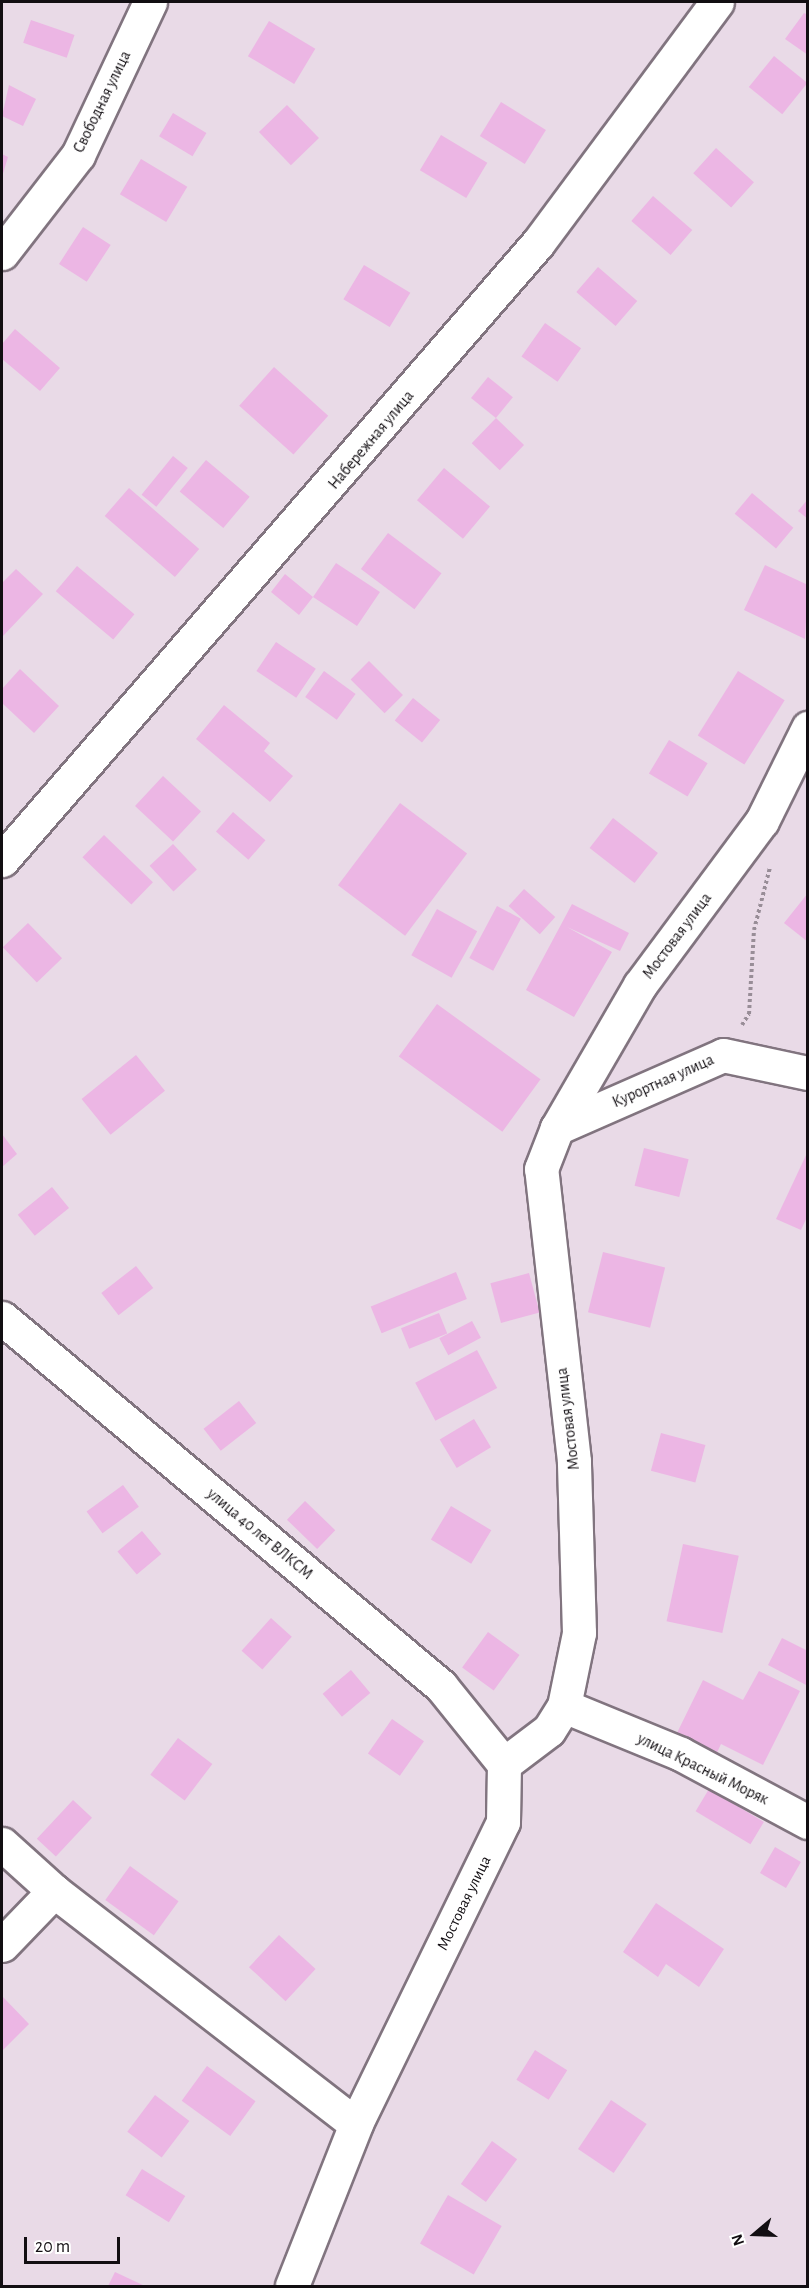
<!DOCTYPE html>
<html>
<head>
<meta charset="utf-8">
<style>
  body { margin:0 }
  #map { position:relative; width:809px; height:2288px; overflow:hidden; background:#e9dae7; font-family:"Alegreya Sans",sans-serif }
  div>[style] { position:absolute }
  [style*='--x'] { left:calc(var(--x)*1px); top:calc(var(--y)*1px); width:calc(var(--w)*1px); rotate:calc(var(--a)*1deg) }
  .building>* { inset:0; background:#ecb6e4; transform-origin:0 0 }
  .path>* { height:4px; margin-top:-2px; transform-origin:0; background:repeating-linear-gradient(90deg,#988d97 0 3px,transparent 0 6px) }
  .roads { filter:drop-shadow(2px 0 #81747f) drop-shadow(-2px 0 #81747f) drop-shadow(0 2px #81747f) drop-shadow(0 -2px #81747f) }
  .minor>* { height:33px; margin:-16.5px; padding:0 16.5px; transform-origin:16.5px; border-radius:16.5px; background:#fff }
  .tertiary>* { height:33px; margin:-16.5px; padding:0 16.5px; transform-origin:16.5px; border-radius:16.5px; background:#fff }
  span { translate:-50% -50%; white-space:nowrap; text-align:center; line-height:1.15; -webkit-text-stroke:6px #fff; paint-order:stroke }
  .street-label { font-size:16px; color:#120e12 }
  .frame { position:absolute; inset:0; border:3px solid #120e12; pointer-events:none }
  .north { position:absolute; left:725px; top:2204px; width:60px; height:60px; -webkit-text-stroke:4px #fff; paint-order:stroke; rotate:251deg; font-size:16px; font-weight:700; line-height:24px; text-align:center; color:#120e12 }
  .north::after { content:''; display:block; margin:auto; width:21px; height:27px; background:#120e12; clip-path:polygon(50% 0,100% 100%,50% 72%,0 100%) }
  .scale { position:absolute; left:24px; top:2237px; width:96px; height:27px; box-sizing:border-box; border:3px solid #120e12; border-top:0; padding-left:8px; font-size:18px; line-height:21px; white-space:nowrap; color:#120e12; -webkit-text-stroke:4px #fff; paint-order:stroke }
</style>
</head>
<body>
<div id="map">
  <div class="building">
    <div style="clip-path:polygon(804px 13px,808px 15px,808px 55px,785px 39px)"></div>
    <div style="left:31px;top:20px;width:46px;height:24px;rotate:19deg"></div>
    <div style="left:269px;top:21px;width:54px;height:41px;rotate:31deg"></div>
    <div style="left:774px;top:56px;width:43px;height:40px;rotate:39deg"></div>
    <div style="clip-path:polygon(9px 85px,36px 99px,23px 126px,2px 116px)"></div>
    <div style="left:501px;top:102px;width:53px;height:40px;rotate:32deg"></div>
    <div style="left:287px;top:105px;width:46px;height:39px;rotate:46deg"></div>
    <div style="left:173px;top:113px;width:39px;height:27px;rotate:31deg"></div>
    <div style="left:441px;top:135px;width:54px;height:41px;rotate:31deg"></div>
    <div style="left:716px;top:148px;width:51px;height:34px;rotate:42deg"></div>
    <div style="clip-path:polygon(2px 154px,8px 157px,2px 177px)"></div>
    <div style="left:141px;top:159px;width:54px;height:41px;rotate:31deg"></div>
    <div style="left:653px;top:196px;width:52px;height:33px;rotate:41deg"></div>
    <div style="left:83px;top:227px;width:33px;height:44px;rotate:33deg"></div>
    <div style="left:364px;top:265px;width:54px;height:40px;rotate:31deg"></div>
    <div style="left:598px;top:267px;width:52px;height:33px;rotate:41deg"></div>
    <div style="left:545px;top:323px;width:44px;height:41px;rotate:35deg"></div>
    <div style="clip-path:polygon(15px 329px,60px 368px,40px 391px,2px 359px,2px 344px)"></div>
    <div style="left:274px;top:367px;width:73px;height:52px;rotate:42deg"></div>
    <div style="left:488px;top:377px;width:32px;height:27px;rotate:39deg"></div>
    <div style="left:496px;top:418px;width:39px;height:35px;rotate:44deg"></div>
    <div style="left:173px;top:456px;width:19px;height:50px;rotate:39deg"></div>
    <div style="left:206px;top:460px;width:57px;height:41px;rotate:40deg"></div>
    <div style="left:444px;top:468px;width:60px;height:42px;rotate:40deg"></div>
    <div style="left:129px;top:488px;width:93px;height:37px;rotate:41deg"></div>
    <div style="left:752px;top:493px;width:54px;height:27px;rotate:40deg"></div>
    <div style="clip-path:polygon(808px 499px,808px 519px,798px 511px)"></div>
    <div style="left:388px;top:533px;width:67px;height:45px;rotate:37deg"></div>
    <div style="clip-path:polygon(336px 563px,380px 592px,357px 626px,313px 597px,299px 615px,271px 592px,285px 574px,313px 597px)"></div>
    <div style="clip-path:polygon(765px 565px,808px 585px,805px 639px,744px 610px)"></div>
    <div style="left:77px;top:566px;width:75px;height:33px;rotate:40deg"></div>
    <div style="clip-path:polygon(16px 569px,43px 594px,2px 637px,2px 583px)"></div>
    <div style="left:276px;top:642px;width:48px;height:35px;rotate:34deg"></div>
    <div style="left:369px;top:661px;width:48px;height:26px;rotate:45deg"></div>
    <div style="clip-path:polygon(20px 669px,59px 706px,34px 733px,2px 703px,2px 689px)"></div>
    <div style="left:324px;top:671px;width:39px;height:32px;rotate:36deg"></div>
    <div style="left:738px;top:671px;width:55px;height:76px;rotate:32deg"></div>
    <div style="left:413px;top:698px;width:35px;height:29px;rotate:39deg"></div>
    <div style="clip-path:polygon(224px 705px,270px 743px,264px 751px,293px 776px,270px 802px,196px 739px)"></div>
    <div style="left:669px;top:740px;width:45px;height:39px;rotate:31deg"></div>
    <div style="left:163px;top:776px;width:52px;height:41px;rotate:43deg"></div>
    <div style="left:400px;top:803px;width:84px;height:103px;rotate:37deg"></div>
    <div style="left:233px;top:812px;width:43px;height:26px;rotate:41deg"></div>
    <div style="left:613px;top:818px;width:57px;height:38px;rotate:38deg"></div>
    <div style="left:104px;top:835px;width:68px;height:31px;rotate:44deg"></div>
    <div style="left:173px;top:844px;width:35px;height:32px;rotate:47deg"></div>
    <div style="left:524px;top:889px;width:42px;height:23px;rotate:42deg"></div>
    <div style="clip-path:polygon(808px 893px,808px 942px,784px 923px)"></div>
    <div style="clip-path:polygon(572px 904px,629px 933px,620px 951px,567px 927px,612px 952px,574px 1017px,526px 990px)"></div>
    <div style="left:497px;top:906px;width:27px;height:59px;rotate:28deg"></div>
    <div style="left:437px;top:909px;width:46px;height:53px;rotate:29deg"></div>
    <div style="left:28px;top:923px;width:49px;height:35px;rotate:46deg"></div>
    <div style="left:437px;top:1004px;width:128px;height:65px;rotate:36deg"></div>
    <div style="left:136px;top:1055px;width:46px;height:70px;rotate:51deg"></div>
    <div style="clip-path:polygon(2px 1134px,17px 1154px,2px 1167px)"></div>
    <div style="left:644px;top:1148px;width:46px;height:39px;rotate:14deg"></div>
    <div style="clip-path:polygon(808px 1151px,808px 1215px,801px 1230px,776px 1219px)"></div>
    <div style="left:52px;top:1187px;width:27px;height:44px;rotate:51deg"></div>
    <div style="left:603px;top:1252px;width:64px;height:62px;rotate:14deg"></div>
    <div style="left:136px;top:1266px;width:28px;height:44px;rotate:52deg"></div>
    <div style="left:456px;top:1272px;width:29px;height:92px;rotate:68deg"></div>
    <div style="left:529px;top:1273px;width:41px;height:40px;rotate:75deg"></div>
    <div style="left:439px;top:1313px;width:22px;height:41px;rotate:68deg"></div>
    <div style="left:472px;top:1321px;width:19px;height:37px;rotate:62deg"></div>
    <div style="left:477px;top:1350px;width:43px;height:70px;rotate:62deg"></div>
    <div style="left:239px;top:1401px;width:28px;height:45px;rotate:52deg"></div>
    <div style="left:474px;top:1419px;width:33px;height:40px;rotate:59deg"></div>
    <div style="left:661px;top:1433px;width:46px;height:39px;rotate:15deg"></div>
    <div style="left:123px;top:1485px;width:27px;height:45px;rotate:54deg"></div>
    <div style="left:305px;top:1501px;width:42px;height:26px;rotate:44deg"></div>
    <div style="left:451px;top:1506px;width:47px;height:39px;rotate:31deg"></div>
    <div style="left:142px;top:1531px;width:30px;height:32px;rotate:50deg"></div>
    <div style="left:683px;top:1544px;width:57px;height:79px;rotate:12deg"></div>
    <div style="left:271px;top:1618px;width:28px;height:44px;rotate:42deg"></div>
    <div style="left:488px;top:1632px;width:39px;height:44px;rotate:36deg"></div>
    <div style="clip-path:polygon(782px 1638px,808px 1651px,808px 1686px,768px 1665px)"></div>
    <div style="left:351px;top:1670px;width:30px;height:37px;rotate:50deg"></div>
    <div style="clip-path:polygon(759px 1671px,800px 1691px,763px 1765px,721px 1744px,714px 1759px,674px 1739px,703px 1680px,743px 1700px)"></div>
    <div style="left:392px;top:1719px;width:39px;height:42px;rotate:35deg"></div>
    <div style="left:178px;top:1738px;width:43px;height:46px;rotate:37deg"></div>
    <div style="left:709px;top:1789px;width:64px;height:26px;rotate:31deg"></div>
    <div style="left:73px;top:1800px;width:26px;height:53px;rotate:43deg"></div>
    <div style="left:775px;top:1847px;width:30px;height:30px;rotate:30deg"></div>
    <div style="left:130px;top:1866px;width:60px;height:42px;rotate:36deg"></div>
    <div style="clip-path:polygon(656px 1903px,724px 1949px,699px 1987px,666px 1964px,658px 1977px,623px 1952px)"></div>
    <div style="left:279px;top:1935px;width:50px;height:44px;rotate:43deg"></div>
    <div style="clip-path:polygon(3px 1997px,29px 2024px,2px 2051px,2px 1998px)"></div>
    <div style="left:535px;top:2050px;width:38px;height:35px;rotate:32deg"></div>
    <div style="left:207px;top:2066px;width:60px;height:43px;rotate:36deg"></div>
    <div style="left:155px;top:2095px;width:43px;height:46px;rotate:37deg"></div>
    <div style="left:611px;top:2100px;width:43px;height:59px;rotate:34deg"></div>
    <div style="left:492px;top:2141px;width:31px;height:53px;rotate:36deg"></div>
    <div style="left:142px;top:2169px;width:51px;height:31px;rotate:32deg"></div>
    <div style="left:448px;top:2195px;width:62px;height:56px;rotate:30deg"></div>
    <div style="clip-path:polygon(115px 2272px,145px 2286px,108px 2286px)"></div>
  </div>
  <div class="path">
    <div style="--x:742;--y:1025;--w:13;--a:-58"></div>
    <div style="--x:749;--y:1014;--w:84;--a:-86.6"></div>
    <div style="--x:754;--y:930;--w:65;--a:-75.7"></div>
  </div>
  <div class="roads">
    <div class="minor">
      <div style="--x:2;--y:253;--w:124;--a:-52.2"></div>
      <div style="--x:78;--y:155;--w:169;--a:-64.8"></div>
      <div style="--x:557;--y:1128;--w:181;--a:-23.7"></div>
      <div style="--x:723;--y:1055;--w:87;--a:12"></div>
      <div style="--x:564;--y:1706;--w:126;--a:22.3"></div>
      <div style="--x:681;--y:1754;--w:144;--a:28.2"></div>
      <div style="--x:504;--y:1764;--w:56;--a:-37.1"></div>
      <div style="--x:549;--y:1730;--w:28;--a:-58"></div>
      <div style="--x:564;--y:1706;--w:75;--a:-78.4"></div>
      <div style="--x:579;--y:1633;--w:172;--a:-91.7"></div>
      <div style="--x:574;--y:1461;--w:294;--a:-96.4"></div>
      <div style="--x:541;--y:1169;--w:44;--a:-68.7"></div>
      <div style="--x:557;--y:1128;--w:165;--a:-59.9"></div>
      <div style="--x:640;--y:985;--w:204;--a:-53.4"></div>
      <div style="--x:762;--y:821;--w:104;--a:-63.7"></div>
      <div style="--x:2;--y:1844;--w:70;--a:42.1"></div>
      <div style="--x:54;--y:1891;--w:381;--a:37.7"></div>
      <div style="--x:2;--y:1945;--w:75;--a:-46.1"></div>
    </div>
    <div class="tertiary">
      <div style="--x:2;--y:860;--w:817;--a:-49.02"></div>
      <div style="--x:538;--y:243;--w:300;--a:-53.4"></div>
      <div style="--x:2;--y:1318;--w:573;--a:39.97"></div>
      <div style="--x:441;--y:1686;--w:100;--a:51.1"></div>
      <div style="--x:504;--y:1764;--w:58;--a:91"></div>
      <div style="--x:503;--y:1822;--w:336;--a:116"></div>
      <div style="--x:356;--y:2124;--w:174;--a:111.6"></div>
    </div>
  </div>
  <div class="street-label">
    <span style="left:102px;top:102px;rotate:-64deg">Свободная улица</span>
    <span style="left:371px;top:440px;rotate:-50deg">Набережная улица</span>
    <span style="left:677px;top:936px;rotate:-53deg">Мостовая улица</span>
    <span style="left:663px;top:1081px;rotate:-24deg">Курортная улица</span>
    <span style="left:568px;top:1419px;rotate:-97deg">Мостовая улица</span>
    <span style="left:260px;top:1534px;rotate:40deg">улица 40 лет ВЛКСМ</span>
    <span style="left:703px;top:1769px;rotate:26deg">улица Красный Моряк</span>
    <span style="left:464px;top:1903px;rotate:-64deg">Мостовая улица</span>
  </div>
  <div class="frame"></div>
  <div class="north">N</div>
  <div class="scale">20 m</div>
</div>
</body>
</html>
